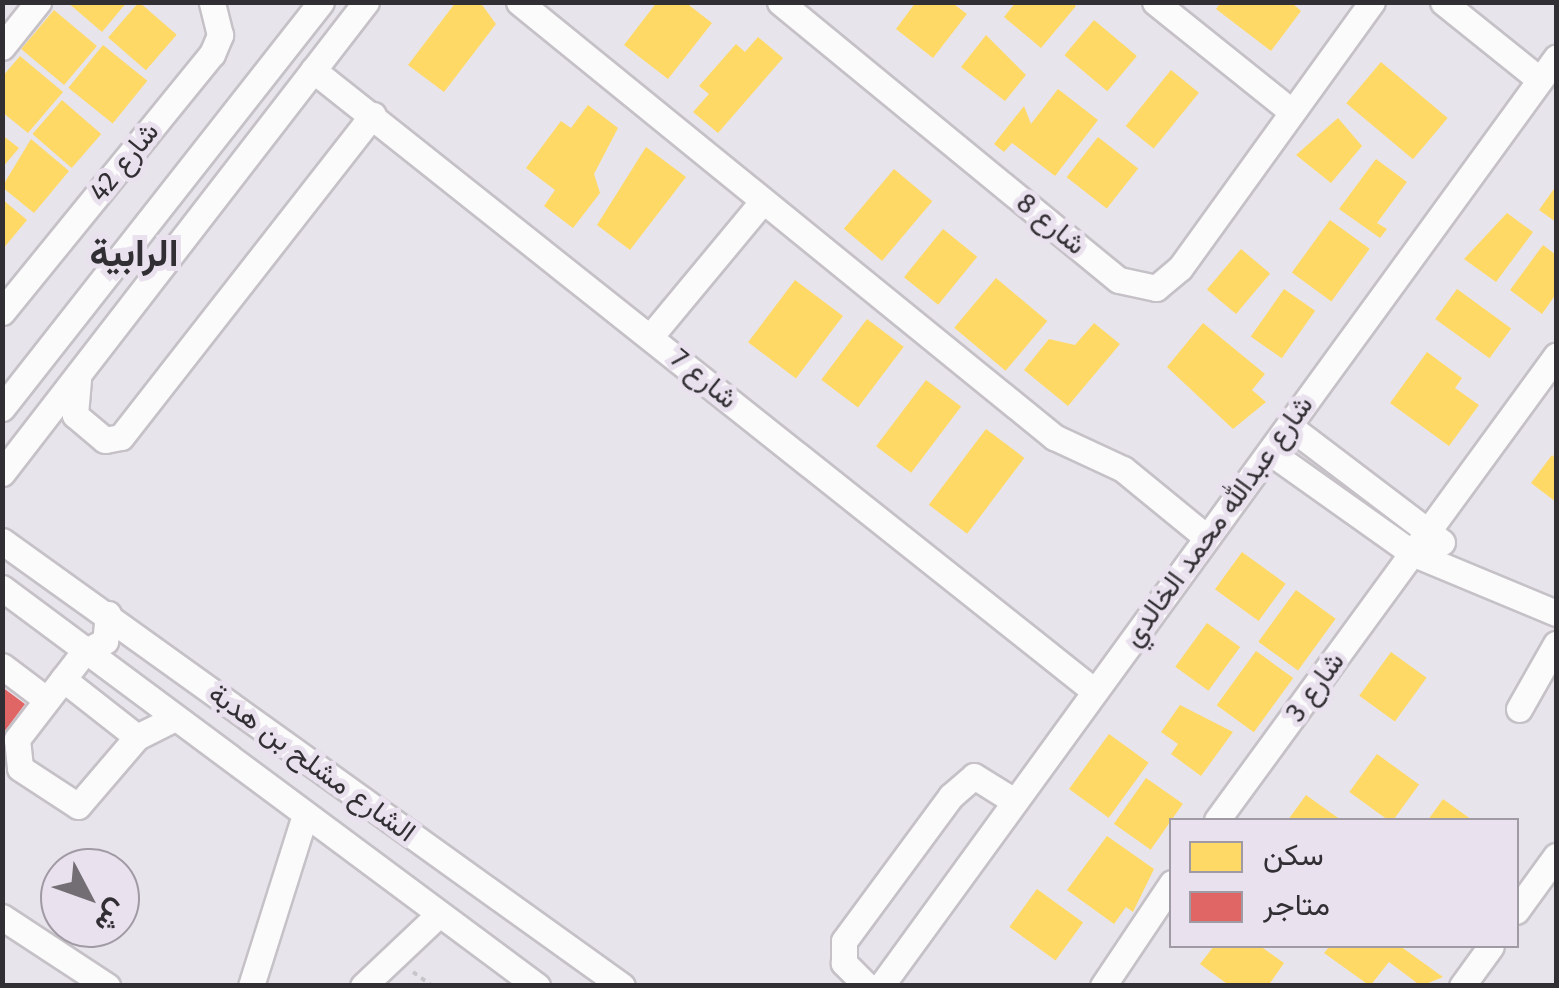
<!DOCTYPE html>
<html>
<head>
<meta charset="utf-8">
<style>
  body { margin:0 }
  #map { position:relative; width:1559px; height:988px; overflow:hidden; background:#e8e4eb; font-family:"Fira Sans",Vazirmatn,sans-serif }
  div>[style] { position:absolute }
  [style*='--x'] { left:calc(var(--x)*1px); top:calc(var(--y)*1px); width:calc(var(--w)*1px); rotate:calc(var(--a)*1deg) }
  .homes>* { inset:0; background:#ffd966; transform-origin:0 0 }
  .shops>* { inset:0; background:#e06666 }
  .path>* { height:4px; margin-top:-2px; transform-origin:0; background:repeating-linear-gradient(90deg,#c7c5c9 0 5px,transparent 0 10px) }
  .roads { filter:drop-shadow(2px 0 #c5c1c7) drop-shadow(-2px 0 #c5c1c7) drop-shadow(0 2px #c5c1c7) drop-shadow(0 -2px #c5c1c7) }
  .minor>* { height:25px; margin:-12.5px; padding:0 12.5px; transform-origin:12.5px; border-radius:12.5px; background:#fcfbfc }
  span { translate:-50% -50%; white-space:nowrap; text-align:center; line-height:1.15; -webkit-text-stroke:10px #e9e1ee; paint-order:stroke }
  .street-label { font-size:28px; color:#322f34 }
  .district-label { font-size:38px; color:#322f34; font-weight:700 }
  .frame { position:absolute; inset:0; border:5px solid #322f34; pointer-events:none }
  .legend { position:absolute; left:1169px; top:818px; width:350px; height:130px; box-sizing:border-box; background:#e9e1ee; border:2px solid #a09aa4; margin:0; padding:12px 18px; list-style:none; font-size:30px; color:#322f34 }
  .legend li { display:flex; align-items:center; gap:20px; height:50px }
  .legend b { width:50px; border:2px solid #a09aa4 }
  .north { position:absolute; left:40px; top:848px; width:100px; height:100px; box-sizing:border-box; background:#e9e1ee; border:2px solid #a09aa4; border-radius:50%; rotate:131deg; font-size:28px; font-weight:700; line-height:40px; text-align:center; color:#322f34 }
  .north::after { content:''; display:block; margin:auto; width:35px; height:45px; background:#726e74; clip-path:polygon(50% 0,100% 100%,50% 72%,0 100%) }
</style>
</head>
<body>
<div id="map">
  <div class="homes">
    <div style="clip-path:polygon(67px 2px,127px 2px,102px 32px)"></div>
    <div style="left:139px;top:2px;width:50px;height:47px;rotate:41deg"></div>
    <div style="clip-path:polygon(456px 2px,480px 2px,496px 24px,444px 92px,408px 65px)"></div>
    <div style="clip-path:polygon(657px 2px,685px 2px,712px 23px,668px 79px,624px 45px)"></div>
    <div style="clip-path:polygon(916px 2px,951px 2px,967px 14px,933px 58px,896px 29px)"></div>
    <div style="clip-path:polygon(1016px 2px,1072px 2px,1076px 6px,1041px 48px,1004px 17px)"></div>
    <div style="clip-path:polygon(1221px 2px,1291px 2px,1301px 11px,1271px 51px,1216px 9px)"></div>
    <div style="left:54px;top:10px;width:56px;height:51px;rotate:40deg"></div>
    <div style="left:1094px;top:20px;width:56px;height:46px;rotate:40deg"></div>
    <div style="clip-path:polygon(986px 35px,1026px 75px,1005px 101px,961px 67px)"></div>
    <div style="clip-path:polygon(758px 37px,783px 58px,718px 133px,693px 112px,709px 94px,699px 86px,736px 44px,745px 52px)"></div>
    <div style="left:103px;top:45px;width:57px;height:55px;rotate:39deg"></div>
    <div style="clip-path:polygon(20px 56px,63px 92px,28px 133px,2px 112px,2px 77px)"></div>
    <div style="left:1381px;top:62px;width:87px;height:54px;rotate:40deg"></div>
    <div style="left:1171px;top:70px;width:36px;height:72px;rotate:39deg"></div>
    <div style="clip-path:polygon(1058px 89px,1098px 120px,1055px 176px,1012px 143px,1004px 152px,994px 144px,1024px 106px,1031px 124px)"></div>
    <div style="left:62px;top:100px;width:52px;height:45px;rotate:41deg"></div>
    <div style="clip-path:polygon(588px 105px,618px 128px,594px 174px,600px 193px,573px 228px,544px 206px,555px 190px,526px 168px,561px 121px,571px 128px)"></div>
    <div style="clip-path:polygon(1338px 118px,1362px 146px,1331px 183px,1296px 155px)"></div>
    <div style="clip-path:polygon(2px 135px,19px 148px,2px 168px)"></div>
    <div style="left:1098px;top:137px;width:51px;height:51px;rotate:38deg"></div>
    <div style="clip-path:polygon(31px 139px,69px 171px,34px 213px,2px 187px)"></div>
    <div style="clip-path:polygon(646px 147px,686px 177px,630px 250px,597px 225px)"></div>
    <div style="clip-path:polygon(1376px 159px,1407px 182px,1377px 223px,1387px 229px,1380px 238px,1339px 209px)"></div>
    <div style="left:894px;top:169px;width:50px;height:78px;rotate:40deg"></div>
    <div style="clip-path:polygon(1556px 186px,1556px 222px,1539px 210px)"></div>
    <div style="clip-path:polygon(2px 199px,27px 220px,2px 250px)"></div>
    <div style="clip-path:polygon(1507px 213px,1533px 232px,1496px 282px,1464px 259px)"></div>
    <div style="left:1330px;top:220px;width:49px;height:65px;rotate:36deg"></div>
    <div style="left:943px;top:229px;width:44px;height:62px;rotate:39deg"></div>
    <div style="clip-path:polygon(1543px 245px,1556px 255px,1556px 294px,1542px 314px,1510px 290px)"></div>
    <div style="left:1241px;top:249px;width:38px;height:53px;rotate:40deg"></div>
    <div style="left:996px;top:278px;width:67px;height:65px;rotate:40deg"></div>
    <div style="left:795px;top:280px;width:60px;height:78px;rotate:37deg"></div>
    <div style="left:1284px;top:289px;width:38px;height:58px;rotate:35deg"></div>
    <div style="left:1457px;top:289px;width:67px;height:37px;rotate:36deg"></div>
    <div style="left:867px;top:319px;width:46px;height:76px;rotate:37deg"></div>
    <div style="clip-path:polygon(1094px 323px,1120px 344px,1068px 406px,1024px 370px,1049px 339px,1075px 345px)"></div>
    <div style="clip-path:polygon(1203px 323px,1265px 374px,1252px 390px,1266px 402px,1233px 429px,1167px 367px)"></div>
    <div style="clip-path:polygon(1427px 352px,1462px 378px,1455px 388px,1479px 405px,1449px 446px,1390px 403px)"></div>
    <div style="left:926px;top:380px;width:44px;height:83px;rotate:37deg"></div>
    <div style="left:986px;top:429px;width:48px;height:95px;rotate:37deg"></div>
    <div style="clip-path:polygon(1552px 455px,1556px 459px,1556px 502px,1531px 483px)"></div>
    <div style="left:1242px;top:552px;width:54px;height:46px;rotate:36deg"></div>
    <div style="left:1296px;top:590px;width:49px;height:64px;rotate:36deg"></div>
    <div style="left:1207px;top:623px;width:41px;height:54px;rotate:36deg"></div>
    <div style="left:1256px;top:651px;width:46px;height:67px;rotate:36deg"></div>
    <div style="left:1391px;top:652px;width:44px;height:54px;rotate:36deg"></div>
    <div style="clip-path:polygon(1180px 705px,1233px 732px,1201px 776px,1171px 754px,1178px 744px,1161px 732px)"></div>
    <div style="left:1109px;top:734px;width:49px;height:68px;rotate:36deg"></div>
    <div style="left:1377px;top:754px;width:52px;height:47px;rotate:36deg"></div>
    <div style="left:1146px;top:778px;width:45px;height:56px;rotate:35deg"></div>
    <div style="clip-path:polygon(1306px 795px,1341px 820px,1288px 820px)"></div>
    <div style="clip-path:polygon(1443px 799px,1472px 820px,1428px 820px)"></div>
    <div style="clip-path:polygon(1107px 836px,1154px 869px,1133px 912px,1126px 907px,1114px 924px,1067px 890px)"></div>
    <div style="left:1037px;top:889px;width:57px;height:47px;rotate:36deg"></div>
    <div style="clip-path:polygon(1214px 946px,1260px 946px,1284px 963px,1268px 986px,1230px 986px,1200px 964px)"></div>
    <div style="clip-path:polygon(1330px 946px,1400px 946px,1443px 977px,1421px 986px,1389px 962px,1370px 986px,1324px 953px)"></div>
  </div>
  <div class="shops">
    <div style="clip-path:polygon(2px 687px,25px 704px,2px 735px)"></div>
  </div>
  <div class="path">
    <div style="--x:413;--y:972;--w:24;--a:36"></div>
  </div>
  <div class="roads">
    <div class="minor">
      <div style="--x:519;--y:2;--w:690;--a:39.11"></div>
      <div style="--x:1054;--y:437;--w:76;--a:24.9"></div>
      <div style="--x:1123;--y:469;--w:107;--a:39.3"></div>
      <div style="--x:780;--y:2;--w:438;--a:39.4"></div>
      <div style="--x:1119;--y:280;--w:38;--a:12"></div>
      <div style="--x:1156;--y:288;--w:31;--a:-40"></div>
      <div style="--x:1180;--y:268;--w:328;--a:-54.2"></div>
      <div style="--x:1155;--y:2;--w:173;--a:38.7"></div>
      <div style="--x:1443;--y:2;--w:124;--a:38.8"></div>
      <div style="--x:2;--y:47;--w:58;--a:-51.3"></div>
      <div style="--x:313;--y:70;--w:996;--a:38.48"></div>
      <div style="--x:2;--y:312;--w:333;--a:-50.9"></div>
      <div style="--x:212;--y:54;--w:21;--a:-67"></div>
      <div style="--x:220;--y:35;--w:34;--a:-104"></div>
      <div style="--x:650;--y:337;--w:175;--a:-50.3"></div>
      <div style="--x:78;--y:380;--w:35;--a:95"></div>
      <div style="--x:75;--y:415;--w:39;--a:40"></div>
      <div style="--x:105;--y:440;--w:16;--a:-11"></div>
      <div style="--x:121;--y:437;--w:409;--a:-52"></div>
      <div style="--x:2;--y:408;--w:516;--a:-51.84"></div>
      <div style="--x:1289;--y:426;--w:192;--a:37.2"></div>
      <div style="--x:1270;--y:452;--w:174;--a:35.4"></div>
      <div style="--x:1412;--y:553;--w:156;--a:22.6"></div>
      <div style="--x:2;--y:473;--w:595;--a:-52.3"></div>
      <div style="--x:2;--y:541;--w:763;--a:35.67"></div>
      <div style="--x:2;--y:588;--w:667;--a:36.65"></div>
      <div style="--x:108;--y:614;--w:27;--a:96"></div>
      <div style="--x:105;--y:641;--w:24;--a:152"></div>
      <div style="--x:84;--y:652;--w:110;--a:127.6"></div>
      <div style="--x:17;--y:739;--w:29;--a:84"></div>
      <div style="--x:20;--y:768;--w:69;--a:33.2"></div>
      <div style="--x:78;--y:806;--w:91;--a:-49.5"></div>
      <div style="--x:137;--y:737;--w:40;--a:-26.6"></div>
      <div style="--x:2;--y:666;--w:56;--a:37.1"></div>
      <div style="--x:63;--y:679;--w:94;--a:38.1"></div>
      <div style="--x:1519;--y:709;--w:75;--a:-60.4"></div>
      <div style="--x:1217;--y:820;--w:575;--a:-53.85"></div>
      <div style="--x:1516;--y:911;--w:68;--a:-54"></div>
      <div style="--x:2;--y:917;--w:126;--a:33.3"></div>
      <div style="--x:251;--y:986;--w:176;--a:-72.5"></div>
      <div style="--x:363;--y:986;--w:103;--a:-43.4"></div>
      <div style="--x:867;--y:986;--w:33;--a:-135"></div>
      <div style="--x:844;--y:963;--w:22;--a:-90"></div>
      <div style="--x:844;--y:941;--w:180;--a:-53.6"></div>
      <div style="--x:951;--y:796;--w:30;--a:-41"></div>
      <div style="--x:974;--y:776;--w:47;--a:32"></div>
      <div style="--x:881;--y:986;--w:1148;--a:-53.97"></div>
      <div style="--x:1103;--y:986;--w:124;--a:-56.2"></div>
      <div style="--x:1462;--y:986;--w:49;--a:-54.1"></div>
    </div>
  </div>
  <div class="street-label">
    <span style="left:124px;top:162px;rotate:-51deg">شارع 42</span>
    <span style="left:1051px;top:224px;rotate:39deg">شارع 8</span>
    <span style="left:704px;top:379px;rotate:39deg">شارع 7</span>
    <span style="left:1218px;top:521px;rotate:-54deg">شارع عبدالله محمد الخالدي</span>
    <span style="left:1315px;top:687px;rotate:-54deg">شارع 3</span>
    <span style="left:312px;top:763px;rotate:36deg">الشارع مشلح بن هدبة</span>
  </div>
  <div class="district-label">
    <span style="left:134px;top:254px">الرابية</span>
  </div>
  <div class="frame"></div>
  <ul class="legend">
  <li><b style="height:28px;background:#ffd966"></b>سكن</li>
  <li><b style="height:28px;background:#e06666"></b>متاجر</li>
  </ul>
  <div class="north">ش</div>
</div>
</body>
</html>
